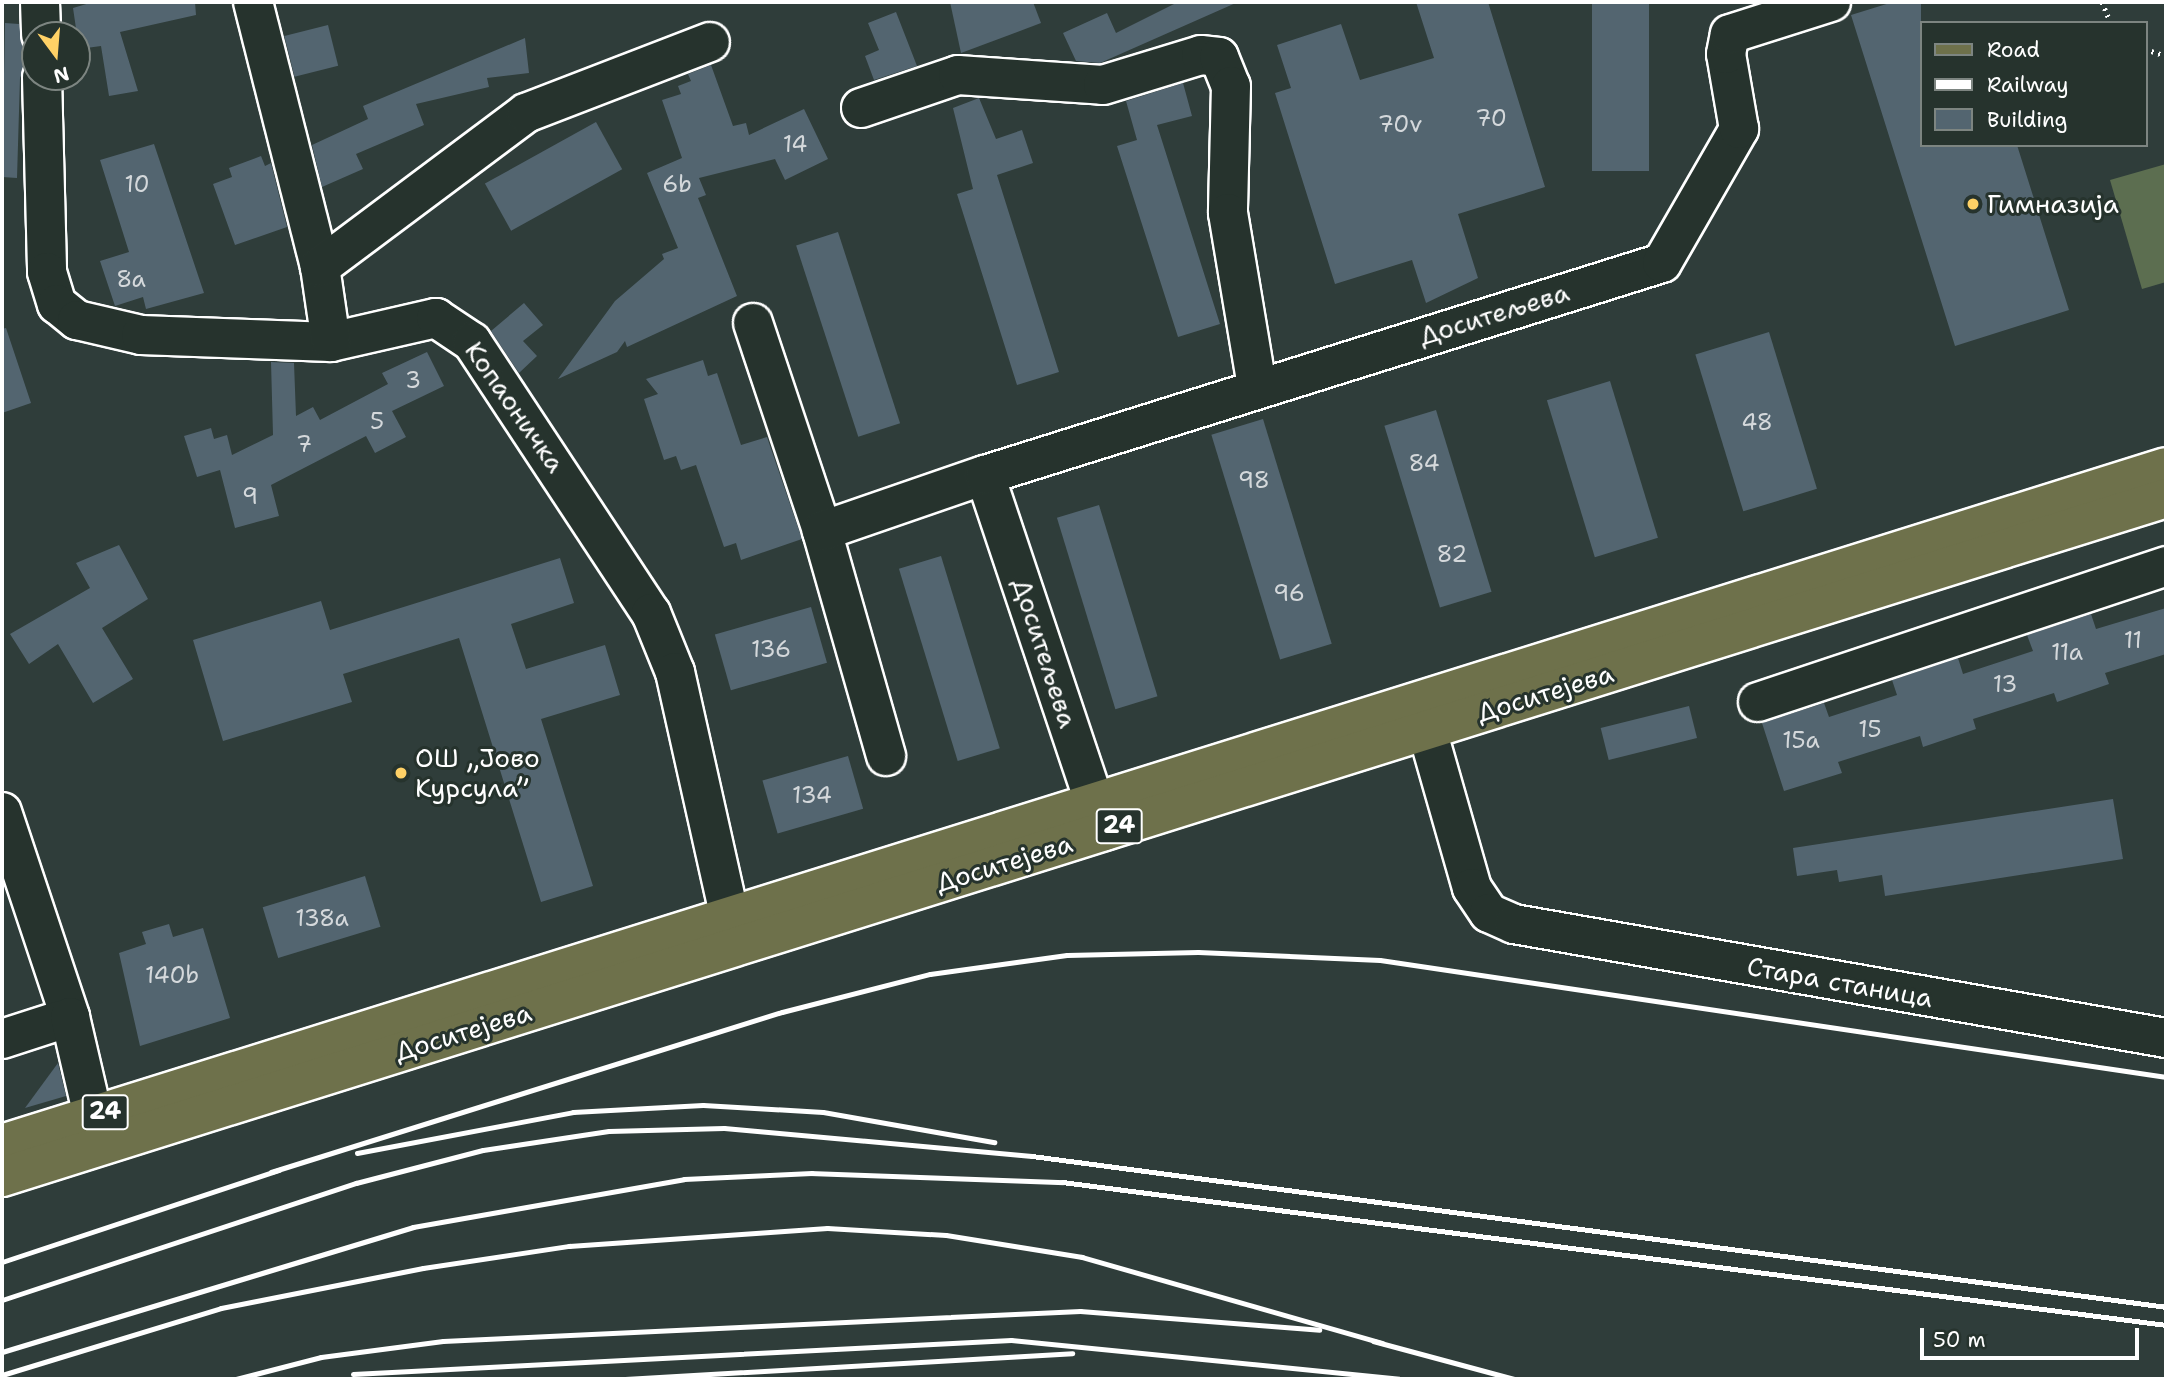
<!DOCTYPE html>
<html>
<head>
<meta charset="utf-8">
<style>
  body { margin:0 }
  #map { position:relative; width:2168px; height:1381px; overflow:hidden; background:#2f3d3a; font-family:"Shantell Sans",sans-serif }
  div>[style] { position:absolute }
  [style*='--x'] { left:calc(var(--x)*1px); top:calc(var(--y)*1px); width:calc(var(--w)*1px); rotate:calc(var(--a)*1deg) }
  .green>* { inset:0; background:#5c6e50 }
  .building>* { inset:0; background:#536570; transform-origin:0 0 }
  .path>* { height:4.5px; margin-top:-2.25px; transform-origin:0; background:repeating-linear-gradient(90deg,#fff 0 2px,transparent 0 7px) }
  .roads { filter:drop-shadow(2px 0 #fff) drop-shadow(-2px 0 #fff) drop-shadow(0 2px #fff) drop-shadow(0 -2px #fff) }
  .minor>* { height:38px; margin:-19px; padding:0 19px; transform-origin:19px; border-radius:19px; background:#26332d }
  .major>* { height:38px; margin:-19px; padding:0 19px; transform-origin:19px; border-radius:19px; background:#6e714b }
  .rail>* { height:5px; margin:-2.5px; padding:0 2.5px; transform-origin:2.5px; border-radius:2.5px; background:#fff }
  .dots>* { width:19px; height:19px; translate:-50% -50%; box-sizing:border-box; border:4px solid #26332d; border-radius:50% }
  span { translate:-50% -50%; white-space:nowrap; text-align:center; line-height:1.15; -webkit-text-stroke:6px #26332d; paint-order:stroke }
  .number-label { font-size:23px; color:#d4d8db }
  .number-label span { -webkit-text-stroke-width:0 }
  .shield-label span { padding:2px 5px; background:#26332d; border:2px solid; border-radius:5px; -webkit-text-stroke-width:0 }
  .shield-label { font-size:24px; color:#fff; font-weight:700 }
  .poi-label { font-size:26px; color:#fff }
  .left { translate:0 -50%; text-align:left }
  .street-label { font-size:26px; color:#fff }
  .frame { position:absolute; inset:0; border:4px solid #fff; pointer-events:none }
  .legend { position:absolute; left:1920px; top:21px; width:228px; height:126px; box-sizing:border-box; background:#26332d; border:2px solid #7d8581; margin:0; padding:9px 12px; list-style:none; font-size:21px; color:#fff }
  .legend li { display:flex; align-items:center; gap:14px; height:35px }
  .legend b { width:35px; border:2px solid #7d8581 }
  .north { position:absolute; left:21px; top:21px; width:70px; height:70px; box-sizing:border-box; background:#26332d; border:2px solid #7d8581; border-radius:50%; rotate:164deg; font-size:19px; font-weight:700; line-height:28px; text-align:center; color:#fff }
  .north::after { content:''; display:block; margin:auto; width:24px; height:32px; background:#ffd166; clip-path:polygon(50% 0,100% 100%,50% 72%,0 100%) }
  .scale { position:absolute; left:1920px; top:1328px; width:219px; height:32px; box-sizing:border-box; border:4px solid #fff; border-top:0; padding-left:9px; font-size:21px; line-height:24px; white-space:nowrap; color:#fff; -webkit-text-stroke:5px #26332d; paint-order:stroke }
</style>
</head>
<body>
<div id="map">
  <div class="green">
    <div style="clip-path:polygon(2166px 164px,2166px 282px,2142px 289px,2110px 180px)"></div>
  </div>
  <div class="building">
    <div style="clip-path:polygon(93px 2px,195px 2px,196px 15px,120px 32px,138px 91px,109px 96px,101px 46px,79px 49px,73px 8px)"></div>
    <div style="clip-path:polygon(950px 2px,1033px 2px,1041px 23px,961px 53px)"></div>
    <div style="clip-path:polygon(1178px 2px,1238px 2px,1100px 63px,1076px 61px,1063px 33px,1107px 13px,1116px 33px)"></div>
    <div style="clip-path:polygon(1416px 2px,1488px 2px,1545px 187px,1458px 214px,1478px 278px,1426px 303px,1412px 260px,1335px 284px,1275px 93px,1291px 88px,1277px 45px,1341px 24px,1360px 80px,1434px 58px)"></div>
    <div style="left:1592px;top:2px;width:57px;height:169px"></div>
    <div style="clip-path:polygon(1893px 2px,1921px 2px,1921px 145px,2017px 145px,2069px 310px,1955px 346px,1851px 15px)"></div>
    <div style="clip-path:polygon(896px 12px,917px 66px,874px 80px,865px 56px,879px 50px,868px 23px)"></div>
    <div style="clip-path:polygon(5px 23px,19px 24px,30px 54px,20px 78px,17px 178px,2px 177px)"></div>
    <div style="left:328px;top:25px;width:42px;height:45px;rotate:76deg"></div>
    <div style="clip-path:polygon(525px 38px,529px 73px,487px 78px,489px 87px,416px 104px,424px 125px,356px 154px,363px 169px,322px 187px,312px 145px,368px 119px,363px 106px)"></div>
    <div style="clip-path:polygon(711px 65px,733px 126px,746px 123px,749px 135px,804px 109px,828px 159px,785px 180px,775px 159px,699px 178px,706px 195px,698px 198px,737px 296px,627px 347px,625px 341px,617px 352px,558px 379px,615px 301px,664px 259px,662px 254px,678px 248px,647px 173px,682px 158px,662px 100px,681px 94px,678px 86px,691px 81px,688px 74px)"></div>
    <div style="clip-path:polygon(1183px 83px,1192px 116px,1157px 125px,1220px 324px,1178px 337px,1117px 146px,1137px 140px,1126px 101px)"></div>
    <div style="clip-path:polygon(979px 98px,996px 139px,1022px 130px,1033px 163px,997px 175px,1059px 372px,1017px 385px,957px 194px,973px 189px,953px 108px)"></div>
    <div style="left:596px;top:122px;width:54px;height:127px;rotate:61deg"></div>
    <div style="clip-path:polygon(154px 144px,204px 293px,146px 309px,143px 297px,115px 306px,100px 261px,129px 252px,100px 160px)"></div>
    <div style="clip-path:polygon(261px 156px,265px 166px,271px 163px,287px 227px,235px 245px,213px 184px,232px 177px,229px 168px)"></div>
    <div style="left:838px;top:232px;width:201px;height:44px;rotate:72deg"></div>
    <div style="clip-path:polygon(524px 303px,543px 325px,523px 341px,537px 356px,519px 373px,491px 331px)"></div>
    <div style="clip-path:polygon(6px 328px,31px 403px,2px 413px,2px 329px)"></div>
    <div style="left:1769px;top:332px;width:164px;height:77px;rotate:73deg"></div>
    <div style="clip-path:polygon(427px 352px,444px 386px,392px 411px,406px 437px,375px 453px,366px 436px,271px 485px,279px 516px,235px 528px,220px 470px,197px 477px,184px 436px,211px 428px,214px 439px,227px 435px,232px 455px,273px 435px,271px 362px,294px 363px,296px 416px,313px 407px,320px 420px,388px 384px,382px 373px)"></div>
    <div style="clip-path:polygon(703px 360px,708px 376px,717px 373px,741px 445px,767px 437px,802px 539px,741px 560px,736px 543px,724px 547px,696px 465px,681px 470px,676px 456px,664px 460px,644px 399px,658px 394px,646px 379px)"></div>
    <div style="left:1610px;top:381px;width:164px;height:66px;rotate:73deg"></div>
    <div style="left:1436px;top:410px;width:190px;height:54px;rotate:73deg"></div>
    <div style="left:1263px;top:419px;width:235px;height:54px;rotate:73deg"></div>
    <div style="left:1099px;top:505px;width:200px;height:44px;rotate:73deg"></div>
    <div style="clip-path:polygon(119px 545px,148px 599px,102px 628px,133px 679px,93px 703px,58px 644px,29px 664px,10px 634px,90px 588px,76px 563px)"></div>
    <div style="left:941px;top:556px;width:201px;height:44px;rotate:73deg"></div>
    <div style="clip-path:polygon(560px 558px,574px 603px,511px 624px,526px 669px,605px 645px,620px 695px,541px 719px,593px 886px,541px 902px,459px 638px,343px 674px,352px 702px,223px 741px,193px 640px,321px 601px,330px 630px)"></div>
    <div style="left:811px;top:607px;width:58px;height:100px;rotate:74deg"></div>
    <div style="clip-path:polygon(2166px 608px,2166px 654px,2105px 673px,2109px 684px,2057px 702px,2054px 693px,1973px 719px,1976px 729px,1923px 747px,1920px 736px,1838px 762px,1842px 773px,1784px 791px,1762px 723px,1824px 703px,1829px 717px,1897px 695px,1892px 680px,1958px 658px,1963px 674px,2033px 651px,2027px 635px,2091px 614px,2096px 629px)"></div>
    <div style="left:1689px;top:706px;width:33px;height:91px;rotate:76deg"></div>
    <div style="left:848px;top:756px;width:55px;height:89px;rotate:74deg"></div>
    <div style="clip-path:polygon(2113px 799px,2123px 859px,1885px 896px,1882px 875px,1839px 882px,1837px 870px,1797px 876px,1793px 848px)"></div>
    <div style="left:365px;top:876px;width:53px;height:107px;rotate:73deg"></div>
    <div style="clip-path:polygon(169px 924px,173px 937px,203px 928px,230px 1018px,140px 1046px,119px 953px,146px 944px,142px 932px)"></div>
    <div style="clip-path:polygon(58px 1063px,66px 1096px,25px 1108px)"></div>
  </div>
  <div class="path">
    <div style="--x:2102;--y:2;--w:23;--a:67"></div>
    <div style="--x:2145;--y:49;--w:22;--a:18"></div>
  </div>
  <div class="roads">
    <div class="minor">
      <div style="--x:40;--y:2;--w:33;--a:88"></div>
      <div style="--x:253;--y:2;--w:273;--a:75.8"></div>
      <div style="--x:42;--y:77;--w:195;--a:88.5"></div>
      <div style="--x:47;--y:272;--w:34;--a:73"></div>
      <div style="--x:57;--y:304;--w:26;--a:39"></div>
      <div style="--x:77;--y:320;--w:66;--a:13.2"></div>
      <div style="--x:141;--y:335;--w:190;--a:2.1"></div>
      <div style="--x:331;--y:342;--w:108;--a:-12.9"></div>
      <div style="--x:436;--y:318;--w:43;--a:33.7"></div>
      <div style="--x:472;--y:342;--w:325;--a:56.6"></div>
      <div style="--x:651;--y:613;--w:64;--a:67.9"></div>
      <div style="--x:675;--y:672;--w:281;--a:77.4"></div>
      <div style="--x:861;--y:108;--w:102;--a:-18.8"></div>
      <div style="--x:958;--y:75;--w:145;--a:3.9"></div>
      <div style="--x:1103;--y:85;--w:102;--a:-17"></div>
      <div style="--x:1201;--y:55;--w:18;--a:6"></div>
      <div style="--x:1219;--y:57;--w:31;--a:68"></div>
      <div style="--x:1231;--y:86;--w:127;--a:91.4"></div>
      <div style="--x:1228;--y:213;--w:176;--a:80.5"></div>
      <div style="--x:753;--y:323;--w:219;--a:71.6"></div>
      <div style="--x:822;--y:531;--w:234;--a:74.1"></div>
      <div style="--x:331;--y:342;--w:76;--a:-98.3"></div>
      <div style="--x:320;--y:267;--w:257;--a:-36.8"></div>
      <div style="--x:526;--y:113;--w:197;--a:-21.1"></div>
      <div style="--x:822;--y:531;--w:172;--a:-19"></div>
      <div style="--x:1758;--y:702;--w:430;--a:-18.4"></div>
      <div style="--x:1427;--y:730;--w:164;--a:74.1"></div>
      <div style="--x:1472;--y:888;--w:30;--a:56"></div>
      <div style="--x:1489;--y:913;--w:27;--a:24"></div>
      <div style="--x:1514;--y:924;--w:662;--a:9.92"></div>
      <div style="--x:2;--y:812;--w:216;--a:71.6"></div>
      <div style="--x:70;--y:1017;--w:71;--a:162.1"></div>
      <div style="--x:1104;--y:831;--w:375;--a:-108.5"></div>
      <div style="--x:985;--y:475;--w:709;--a:-17.39"></div>
      <div style="--x:1662;--y:263;--w:155;--a:-60.1"></div>
      <div style="--x:1739;--y:129;--w:76;--a:-99.8"></div>
      <div style="--x:1726;--y:54;--w:20;--a:-79"></div>
      <div style="--x:1730;--y:34;--w:106;--a:-17.6"></div>
      <div style="--x:70;--y:1017;--w:102;--a:76.9"></div>
    </div>
    <div class="major">
      <div style="--x:2;--y:1144;--w:2267;--a:-17.37"></div>
      <div style="--x:2;--y:1177;--w:2268;--a:-17.42"></div>
    </div>
  </div>
  <div class="rail">
    <div style="--x:357;--y:1153;--w:220;--a:-10.7"></div>
    <div style="--x:573;--y:1112;--w:130;--a:-3.1"></div>
    <div style="--x:703;--y:1105;--w:120;--a:3.3"></div>
    <div style="--x:823;--y:1112;--w:174;--a:10"></div>
    <div style="--x:271;--y:1172;--w:535;--a:-17.39"></div>
    <div style="--x:782;--y:1012;--w:153;--a:-14.4"></div>
    <div style="--x:930;--y:974;--w:138;--a:-7.9"></div>
    <div style="--x:1067;--y:955;--w:131;--a:-1.3"></div>
    <div style="--x:1198;--y:952;--w:182;--a:2.5"></div>
    <div style="--x:1380;--y:960;--w:795;--a:8.47"></div>
    <div style="--x:2;--y:1262;--w:292;--a:-18.4"></div>
    <div style="--x:2;--y:1300;--w:373;--a:-18.3"></div>
    <div style="--x:356;--y:1183;--w:131;--a:-14.6"></div>
    <div style="--x:483;--y:1150;--w:127;--a:-8.6"></div>
    <div style="--x:609;--y:1131;--w:115;--a:-1.5"></div>
    <div style="--x:724;--y:1128;--w:309;--a:5.2"></div>
    <div style="--x:1032;--y:1156;--w:1144;--a:7.58"></div>
    <div style="--x:1373;--y:1341;--w:146;--a:15.1"></div>
    <div style="--x:2;--y:1352;--w:430;--a:-16.9"></div>
    <div style="--x:413;--y:1227;--w:275;--a:-10"></div>
    <div style="--x:684;--y:1179;--w:128;--a:-2.7"></div>
    <div style="--x:812;--y:1173;--w:250;--a:2.1"></div>
    <div style="--x:1062;--y:1182;--w:1113;--a:7.38"></div>
    <div style="--x:353;--y:1374;--w:659;--a:-2.96"></div>
    <div style="--x:1011;--y:1340;--w:390;--a:5.7"></div>
    <div style="--x:2;--y:1375;--w:229;--a:-17"></div>
    <div style="--x:221;--y:1308;--w:206;--a:-11.2"></div>
    <div style="--x:423;--y:1268;--w:148;--a:-8.6"></div>
    <div style="--x:569;--y:1246;--w:259;--a:-4"></div>
    <div style="--x:827;--y:1228;--w:119;--a:3.4"></div>
    <div style="--x:946;--y:1235;--w:138;--a:9.2"></div>
    <div style="--x:1082;--y:1257;--w:312;--a:16"></div>
    <div style="--x:236;--y:1379;--w:88;--a:-14.5"></div>
    <div style="--x:321;--y:1357;--w:123;--a:-7.5"></div>
    <div style="--x:443;--y:1341;--w:638;--a:-2.7"></div>
    <div style="--x:1080;--y:1311;--w:240;--a:4.5"></div>
    <div style="--x:625;--y:1379;--w:448;--a:-3.3"></div>
  </div>
  <div class="dots">
    <div style="left:1973px;top:204px;background:#ffd166"></div>
    <div style="left:401px;top:773px;background:#ffd166"></div>
  </div>
  <div class="number-label">
    <span style="left:1491px;top:118px">70</span>
    <span style="left:1400px;top:124px">70v</span>
    <span style="left:795px;top:144px">14</span>
    <span style="left:137px;top:184px">10</span>
    <span style="left:677px;top:184px">6b</span>
    <span style="left:131px;top:279px">8a</span>
    <span style="left:413px;top:380px">3</span>
    <span style="left:377px;top:421px">5</span>
    <span style="left:1757px;top:422px">48</span>
    <span style="left:304px;top:444px">7</span>
    <span style="left:1424px;top:463px">84</span>
    <span style="left:1254px;top:480px">98</span>
    <span style="left:250px;top:496px">9</span>
    <span style="left:1452px;top:554px">82</span>
    <span style="left:1289px;top:593px">96</span>
    <span style="left:2133px;top:640px">11</span>
    <span style="left:771px;top:649px">136</span>
    <span style="left:2067px;top:652px">11a</span>
    <span style="left:2005px;top:684px">13</span>
    <span style="left:1870px;top:729px">15</span>
    <span style="left:1801px;top:740px">15a</span>
    <span style="left:812px;top:795px">134</span>
    <span style="left:322px;top:918px">138a</span>
    <span style="left:172px;top:975px">140b</span>
  </div>
  <div class="shield-label">
    <span style="left:1119px;top:826px">24</span>
    <span style="left:105px;top:1112px">24</span>
  </div>
  <div class="poi-label">
    <span class="left" style="left:1987px;top:204px">Гимназија</span>
    <span class="left" style="left:415px;top:773px">ОШ „Јово<br>Курсула”</span>
  </div>
  <div class="street-label">
    <span style="left:1494px;top:314px;rotate:-17deg">Доситељева</span>
    <span style="left:515px;top:407px;rotate:55deg">Копаоничка</span>
    <span style="left:1045px;top:653px;rotate:72deg">Доситељева</span>
    <span style="left:1545px;top:693px;rotate:-17deg">Доситејева</span>
    <span style="left:1004px;top:863px;rotate:-17deg">Доситејева</span>
    <span style="left:1840px;top:982px;rotate:10deg">Стара станица</span>
    <span style="left:463px;top:1032px;rotate:-17deg">Доситејева</span>
  </div>
  <div class="frame"></div>
  <ul class="legend">
  <li><b style="height:9px;background:#6e714b"></b>Road</li>
  <li><b style="height:9px;background:#fff"></b>Railway</li>
  <li><b style="height:19px;background:#536570"></b>Building</li>
  </ul>
  <div class="north">N</div>
  <div class="scale">50 m</div>
</div>
</body>
</html>
